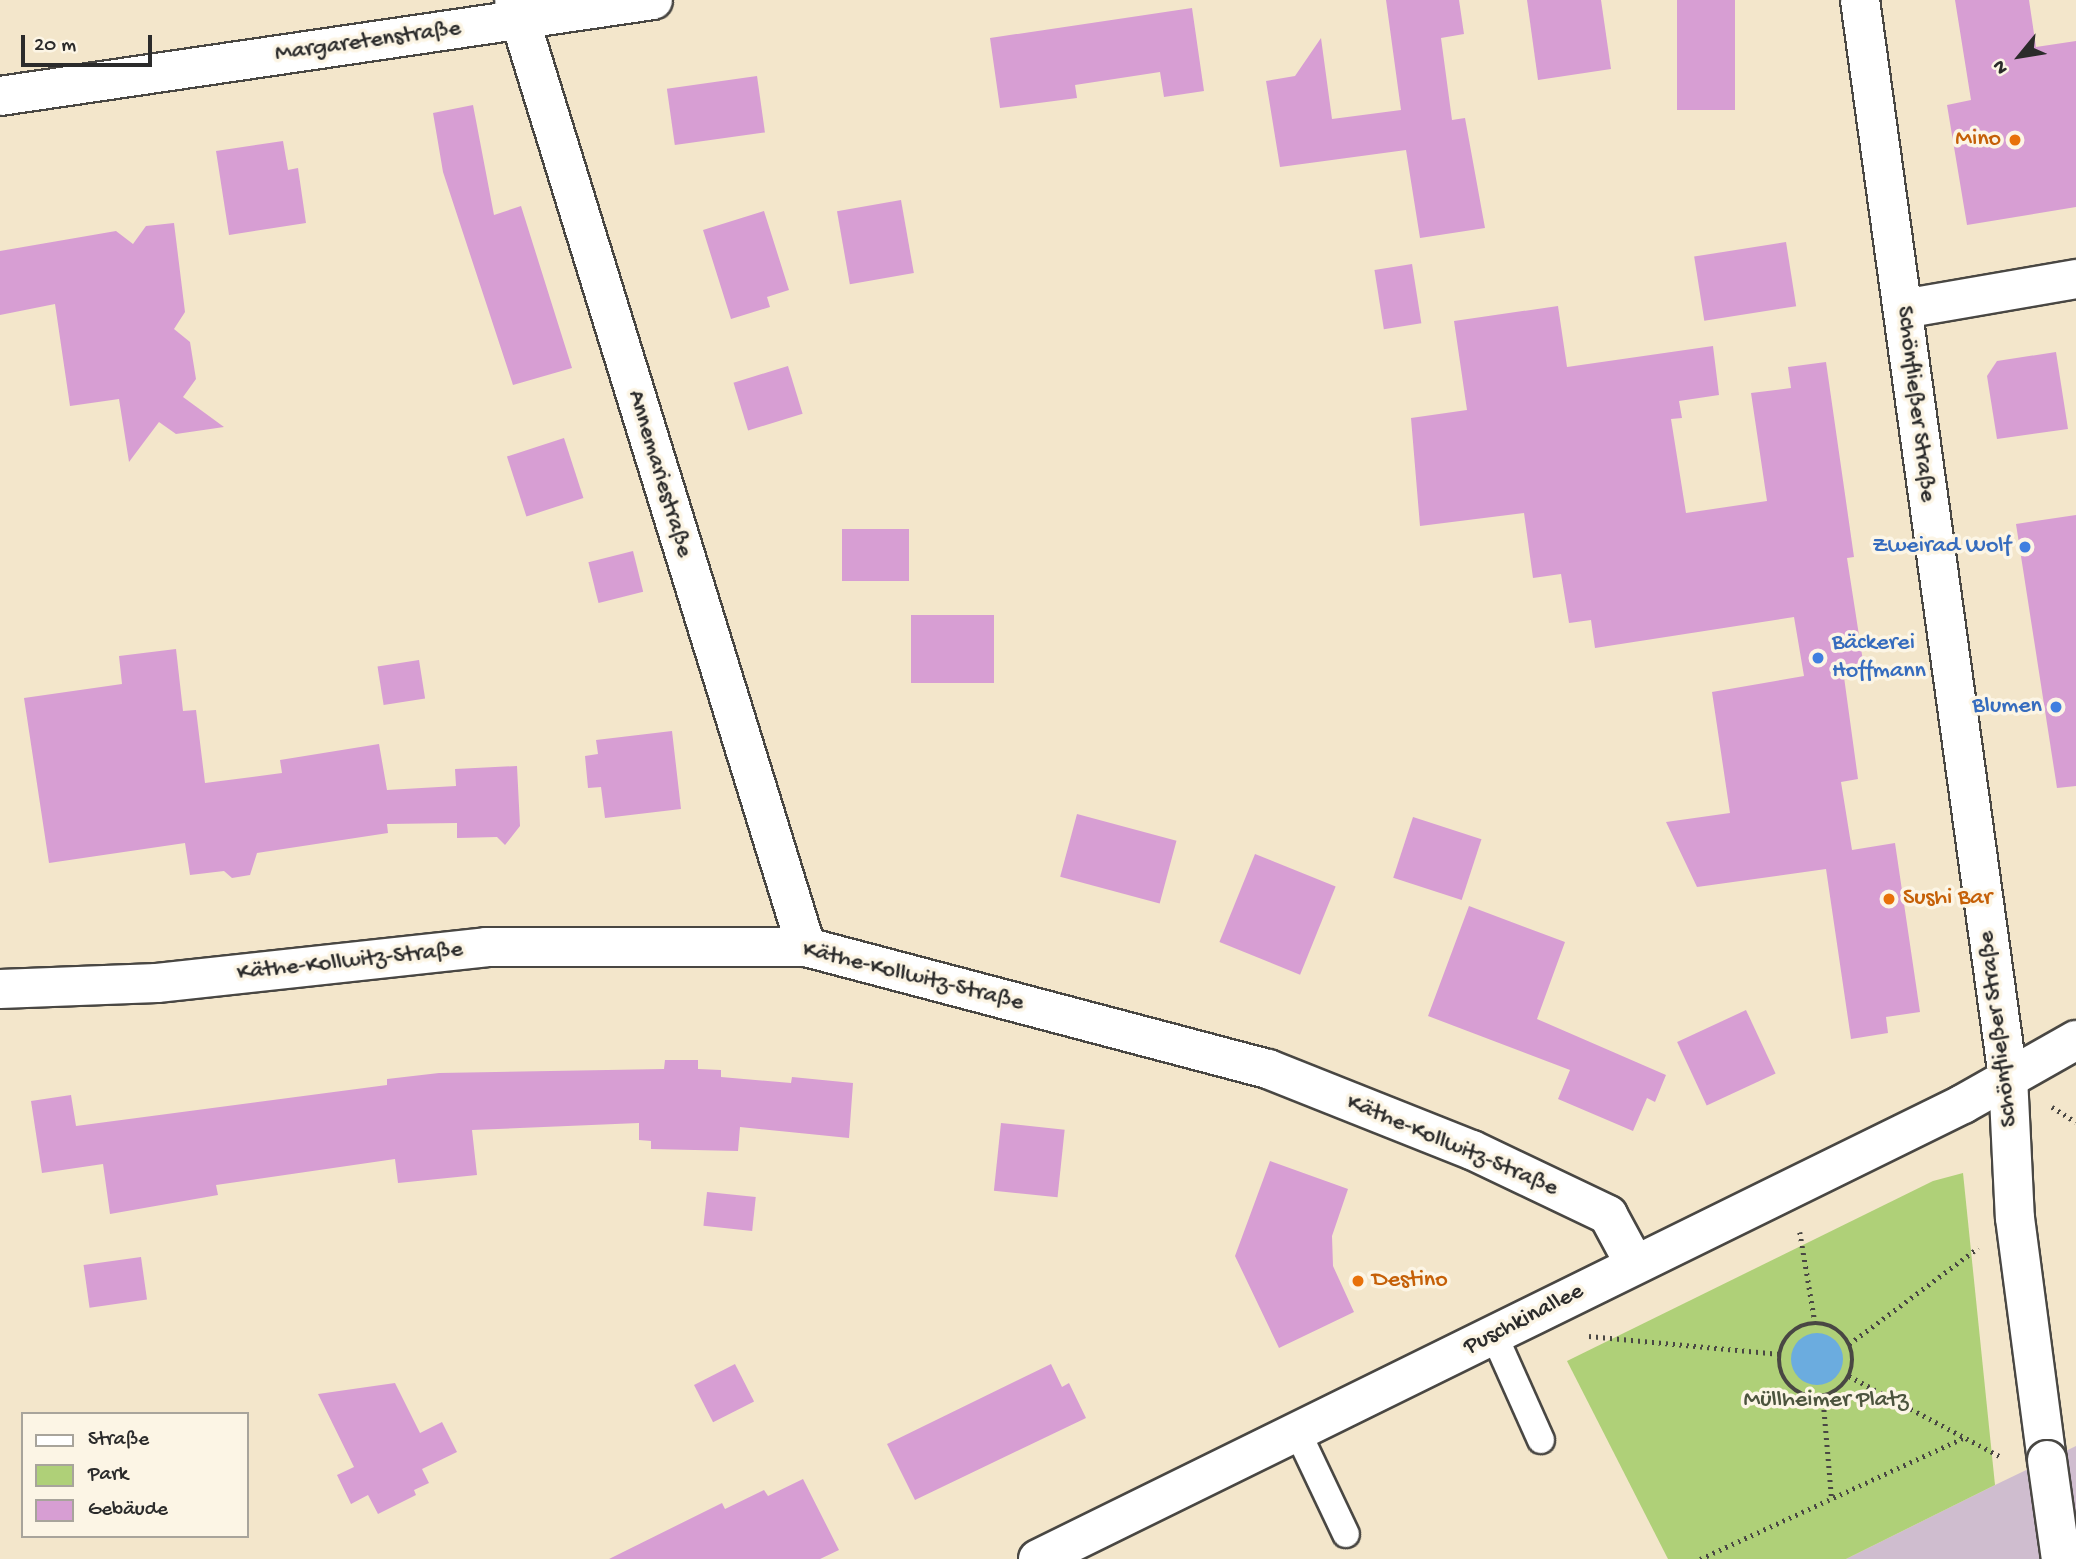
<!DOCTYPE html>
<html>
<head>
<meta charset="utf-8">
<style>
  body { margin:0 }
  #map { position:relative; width:2076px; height:1559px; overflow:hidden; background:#f3e6cb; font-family:"Gochi Hand",sans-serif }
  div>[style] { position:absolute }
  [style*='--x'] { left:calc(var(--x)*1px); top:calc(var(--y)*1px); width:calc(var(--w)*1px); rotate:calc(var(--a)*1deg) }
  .industrial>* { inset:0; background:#cfbdcf }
  .green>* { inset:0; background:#afd078 }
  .water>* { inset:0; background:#6bacdf }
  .round { border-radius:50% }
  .building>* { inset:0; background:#d79ed3; transform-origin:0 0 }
  .path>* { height:4.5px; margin-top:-2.25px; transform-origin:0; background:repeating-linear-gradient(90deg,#494743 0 2px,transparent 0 7px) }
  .path>.ring { margin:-2.25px; padding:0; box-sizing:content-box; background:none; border:4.5px solid #494743; border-radius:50% }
  .roads { filter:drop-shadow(2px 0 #494743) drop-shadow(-2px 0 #494743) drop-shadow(0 2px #494743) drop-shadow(0 -2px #494743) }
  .service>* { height:26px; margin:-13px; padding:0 13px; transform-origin:13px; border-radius:13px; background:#fff }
  .minor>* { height:38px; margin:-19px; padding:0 19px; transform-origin:19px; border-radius:19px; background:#fff }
  .secondary>* { height:38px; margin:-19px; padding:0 19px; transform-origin:19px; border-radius:19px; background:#fff }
  .rail>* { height:5px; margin:-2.5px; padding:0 2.5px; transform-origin:2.5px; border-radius:2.5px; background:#2b2b2b }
  .bridges { filter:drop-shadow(2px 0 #494743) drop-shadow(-2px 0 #494743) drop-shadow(0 2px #494743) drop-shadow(0 -2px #494743) }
  .secondary-bridge>* { height:38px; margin:-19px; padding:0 19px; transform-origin:19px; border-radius:19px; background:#fff }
  .dots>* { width:19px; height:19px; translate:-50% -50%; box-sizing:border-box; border:4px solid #fcf5e5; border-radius:50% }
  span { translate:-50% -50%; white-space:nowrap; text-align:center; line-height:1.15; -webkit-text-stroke:7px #fcf5e5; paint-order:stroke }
  .street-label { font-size:24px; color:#2b2b2b }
  .food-label { font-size:24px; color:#c56008 }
  .right { translate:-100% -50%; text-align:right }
  .left { translate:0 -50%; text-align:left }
  .shop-label { font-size:24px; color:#366cbe }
  .park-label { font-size:24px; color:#4c543e }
  .legend { position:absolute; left:21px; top:1412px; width:228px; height:126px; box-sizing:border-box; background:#fcf5e5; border:2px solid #a8a49b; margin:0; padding:9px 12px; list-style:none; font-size:21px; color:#2b2b2b }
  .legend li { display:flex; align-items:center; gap:14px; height:35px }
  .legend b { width:35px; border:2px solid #a8a49b }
  .north { position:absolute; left:1985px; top:21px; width:70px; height:70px; -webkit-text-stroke:5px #fcf5e5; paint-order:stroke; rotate:240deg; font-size:19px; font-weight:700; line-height:28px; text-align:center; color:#2b2b2b }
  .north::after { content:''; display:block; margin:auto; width:24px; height:32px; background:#2b2b2b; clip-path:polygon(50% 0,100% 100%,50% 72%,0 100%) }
  .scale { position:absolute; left:21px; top:35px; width:131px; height:32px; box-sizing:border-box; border:4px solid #2b2b2b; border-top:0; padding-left:9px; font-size:21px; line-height:24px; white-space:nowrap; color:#2b2b2b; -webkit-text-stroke:5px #fcf5e5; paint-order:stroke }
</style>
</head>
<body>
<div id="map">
  <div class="industrial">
    <div style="clip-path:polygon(2076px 1446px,2076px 1559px,1846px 1559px,1995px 1485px)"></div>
  </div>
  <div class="green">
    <div style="clip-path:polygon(1963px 1173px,1995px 1485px,1846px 1559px,1668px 1559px,1567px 1361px,1933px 1181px)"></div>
  </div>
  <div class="water">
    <div class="round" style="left:1791px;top:1333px;width:52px;height:52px"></div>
  </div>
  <div class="building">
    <div style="clip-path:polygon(1386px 0,1459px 0,1464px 34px,1441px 38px,1452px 120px,1465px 118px,1485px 228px,1420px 238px,1406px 150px,1280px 167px,1266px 81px,1295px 76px,1321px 38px,1332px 119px,1401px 110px)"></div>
    <div style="clip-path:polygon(1527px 0,1601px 0,1611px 69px,1538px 80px)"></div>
    <div style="left:1677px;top:0;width:58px;height:110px"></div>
    <div style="clip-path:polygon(1955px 0,2029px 0,2036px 47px,2076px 41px,2076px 207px,1967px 225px,1947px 105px,1971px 100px)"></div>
    <div style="clip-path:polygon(1192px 8px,1204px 91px,1164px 97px,1160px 72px,1075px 85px,1077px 98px,1000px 108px,990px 38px)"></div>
    <div style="left:757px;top:76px;width:57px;height:91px;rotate:82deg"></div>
    <div style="clip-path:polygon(473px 105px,494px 215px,521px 206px,572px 368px,513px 385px,443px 172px,433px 113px)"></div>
    <div style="clip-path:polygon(283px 141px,288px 170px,298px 168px,306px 223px,229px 235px,216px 151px)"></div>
    <div style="left:901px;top:200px;width:74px;height:65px;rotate:80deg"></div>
    <div style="clip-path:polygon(764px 211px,789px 290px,767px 297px,770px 307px,731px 319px,703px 230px)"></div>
    <div style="clip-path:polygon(174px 223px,185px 312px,174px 329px,190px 342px,196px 379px,183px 397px,224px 427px,176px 434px,159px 422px,129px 462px,119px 399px,70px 406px,55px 304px,0 315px,0 251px,116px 231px,133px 244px,146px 226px)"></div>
    <div style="left:1786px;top:242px;width:65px;height:93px;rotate:81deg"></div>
    <div style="left:1412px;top:264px;width:60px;height:38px;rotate:81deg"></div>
    <div style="clip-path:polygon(1558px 306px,1567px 367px,1713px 346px,1719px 395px,1679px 401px,1682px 418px,1671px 419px,1686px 513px,1767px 501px,1751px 393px,1791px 388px,1788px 367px,1826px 362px,1854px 557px,1847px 558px,1865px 674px,1844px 677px,1858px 779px,1841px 782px,1852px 850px,1895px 843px,1920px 1012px,1886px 1017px,1888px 1033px,1851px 1039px,1826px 869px,1697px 887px,1666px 822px,1730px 813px,1712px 692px,1804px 676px,1794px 617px,1595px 648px,1591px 620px,1569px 623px,1561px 574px,1533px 578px,1524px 513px,1420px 526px,1411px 418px,1467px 410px,1454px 321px)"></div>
    <div style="clip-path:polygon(2056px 352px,2068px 429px,1997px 439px,1987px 376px,1997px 361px)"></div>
    <div style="left:788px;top:366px;width:50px;height:57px;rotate:73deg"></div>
    <div style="left:564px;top:438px;width:63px;height:60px;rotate:72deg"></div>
    <div style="clip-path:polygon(2076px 515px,2076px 786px,2057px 788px,2016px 524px)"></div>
    <div style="left:842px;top:529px;width:67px;height:52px"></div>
    <div style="left:633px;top:551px;width:42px;height:46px;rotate:76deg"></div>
    <div style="left:911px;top:615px;width:83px;height:68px"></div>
    <div style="clip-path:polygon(176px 649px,183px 711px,196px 710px,205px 783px,282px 773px,280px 760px,379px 744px,387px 790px,456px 786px,455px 769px,517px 766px,520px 826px,505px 845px,497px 837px,457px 838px,457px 823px,387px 824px,388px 833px,257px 853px,250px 875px,232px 878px,224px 871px,190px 875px,185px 843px,49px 863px,24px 698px,122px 684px,119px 656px)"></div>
    <div style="left:419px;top:660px;width:39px;height:42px;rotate:81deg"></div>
    <div style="clip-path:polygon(672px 731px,681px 809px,605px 818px,601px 787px,588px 788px,585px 756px,598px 754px,596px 740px)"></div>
    <div style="left:1077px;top:814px;width:103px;height:65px;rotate:15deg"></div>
    <div style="left:1413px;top:817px;width:72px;height:64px;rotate:18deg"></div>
    <div style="left:1255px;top:854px;width:87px;height:95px;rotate:22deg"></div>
    <div style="clip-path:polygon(1469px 906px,1565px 942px,1537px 1019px,1666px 1075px,1655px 1102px,1647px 1098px,1633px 1131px,1558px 1099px,1570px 1070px,1428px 1016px)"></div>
    <div style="left:1746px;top:1010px;width:70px;height:76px;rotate:65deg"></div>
    <div style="clip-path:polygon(665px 1060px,698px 1060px,698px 1069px,721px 1070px,721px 1077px,791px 1083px,792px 1077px,853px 1083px,849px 1138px,740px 1127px,738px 1151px,651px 1149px,651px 1141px,639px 1140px,639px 1123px,472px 1130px,477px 1175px,398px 1183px,395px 1159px,216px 1185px,218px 1195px,110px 1214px,103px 1164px,42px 1173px,31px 1101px,71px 1095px,76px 1126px,387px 1085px,387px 1079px,439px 1073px,664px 1069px)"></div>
    <div style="left:1001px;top:1123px;width:64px;height:68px;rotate:6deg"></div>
    <div style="clip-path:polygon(1270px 1161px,1348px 1189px,1332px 1236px,1333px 1266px,1354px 1312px,1279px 1348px,1235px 1256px)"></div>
    <div style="left:707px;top:1192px;width:49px;height:34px;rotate:6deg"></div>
    <div style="left:141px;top:1257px;width:43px;height:58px;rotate:82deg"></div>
    <div style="left:735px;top:1364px;width:42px;height:46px;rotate:63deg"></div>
    <div style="clip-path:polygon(1051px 1364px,1062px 1387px,1069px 1383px,1086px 1418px,915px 1500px,887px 1444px)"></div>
    <div style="clip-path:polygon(395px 1383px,420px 1433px,442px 1422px,457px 1452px,422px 1469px,429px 1483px,414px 1490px,416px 1495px,378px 1514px,368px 1495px,351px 1504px,337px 1475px,354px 1467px,318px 1394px)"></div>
    <div style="clip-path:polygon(803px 1479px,839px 1550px,820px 1559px,609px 1559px,722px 1503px,725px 1509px,764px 1490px,768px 1496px)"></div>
  </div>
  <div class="path">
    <div style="--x:2052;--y:1107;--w:28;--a:32"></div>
    <div style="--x:1800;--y:1232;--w:91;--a:80.5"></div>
    <div class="ring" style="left:1779px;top:1323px;width:69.5px;height:69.5px"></div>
    <div style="--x:1589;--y:1336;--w:192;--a:5.4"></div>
    <div style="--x:1849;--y:1344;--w:161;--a:-36.7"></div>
    <div style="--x:1849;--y:1376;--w:174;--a:28"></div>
    <div style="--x:1823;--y:1396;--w:105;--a:85.1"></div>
    <div style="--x:1700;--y:1559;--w:292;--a:-24.7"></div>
  </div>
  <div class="roads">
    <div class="service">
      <div style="--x:1494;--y:1335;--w:115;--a:65.9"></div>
      <div style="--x:1297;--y:1431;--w:114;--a:64.6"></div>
    </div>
    <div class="minor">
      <div style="--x:514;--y:0;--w:991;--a:72.86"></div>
      <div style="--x:0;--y:96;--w:660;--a:-8.36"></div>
      <div style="--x:1903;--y:309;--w:176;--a:-9.8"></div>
      <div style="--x:0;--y:989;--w:157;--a:-2.2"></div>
      <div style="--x:157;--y:983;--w:331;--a:-6.2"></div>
      <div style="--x:486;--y:947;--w:320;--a:0"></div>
      <div style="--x:806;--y:947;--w:478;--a:14.8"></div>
      <div style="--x:1268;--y:1069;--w:219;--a:21.7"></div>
      <div style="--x:1472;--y:1150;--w:151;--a:25.5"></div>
      <div style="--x:1608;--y:1215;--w:55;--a:61.6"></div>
      <div style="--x:1038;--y:1559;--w:1031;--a:-26.19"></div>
      <div style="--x:1963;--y:1104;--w:130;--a:-29.5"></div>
    </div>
    <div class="secondary">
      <div style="--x:1860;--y:0;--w:1087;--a:82.18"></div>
      <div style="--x:2008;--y:1077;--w:141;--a:87.2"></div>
      <div style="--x:2015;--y:1218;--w:244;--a:82.5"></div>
    </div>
  </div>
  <div class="rail">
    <div style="--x:2050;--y:1559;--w:29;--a:-27"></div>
  </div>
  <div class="bridges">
    <div class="secondary-bridge">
      <div style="--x:2047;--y:1460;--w:100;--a:82"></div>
    </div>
  </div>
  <div class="dots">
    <div style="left:2015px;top:140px;background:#e8710a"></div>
    <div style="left:2025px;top:547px;background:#3f7fe0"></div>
    <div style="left:1818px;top:658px;background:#3f7fe0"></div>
    <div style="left:2056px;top:707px;background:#3f7fe0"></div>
    <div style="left:1889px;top:899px;background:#e8710a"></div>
    <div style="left:1358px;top:1281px;background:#e8710a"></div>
  </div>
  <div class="street-label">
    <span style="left:368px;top:42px;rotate:-8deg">Margaretenstraße</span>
    <span style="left:1915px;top:404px;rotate:83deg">Schönfließer Straße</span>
    <span style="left:659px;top:474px;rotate:73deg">Annemariestraße</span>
    <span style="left:350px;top:962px;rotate:-6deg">Käthe-Kollwitz-Straße</span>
    <span style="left:913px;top:977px;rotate:14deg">Käthe-Kollwitz-Straße</span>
    <span style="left:1999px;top:1029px;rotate:-97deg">Schönfließer Straße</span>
    <span style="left:1452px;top:1146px;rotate:23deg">Käthe-Kollwitz-Straße</span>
    <span style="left:1524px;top:1320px;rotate:-27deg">Puschkinallee</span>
  </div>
  <div class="food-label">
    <span class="right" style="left:2001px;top:140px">Mino</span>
    <span class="left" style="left:1903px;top:899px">Sushi Bar</span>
    <span class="left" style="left:1372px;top:1281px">Destino</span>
  </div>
  <div class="shop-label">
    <span class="right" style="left:2011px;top:547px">Zweirad Wolf</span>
    <span class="left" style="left:1832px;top:658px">Bäckerei<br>Hoffmann</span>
    <span class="right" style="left:2042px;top:707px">Blumen</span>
  </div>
  <div class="park-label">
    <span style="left:1826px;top:1401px">Müllheimer Platz</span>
  </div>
  <ul class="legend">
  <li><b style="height:9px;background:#fff"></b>Straße</li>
  <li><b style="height:19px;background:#afd078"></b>Park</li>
  <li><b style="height:19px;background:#d79ed3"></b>Gebäude</li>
  </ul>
  <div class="north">N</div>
  <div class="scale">20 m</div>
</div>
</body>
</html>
